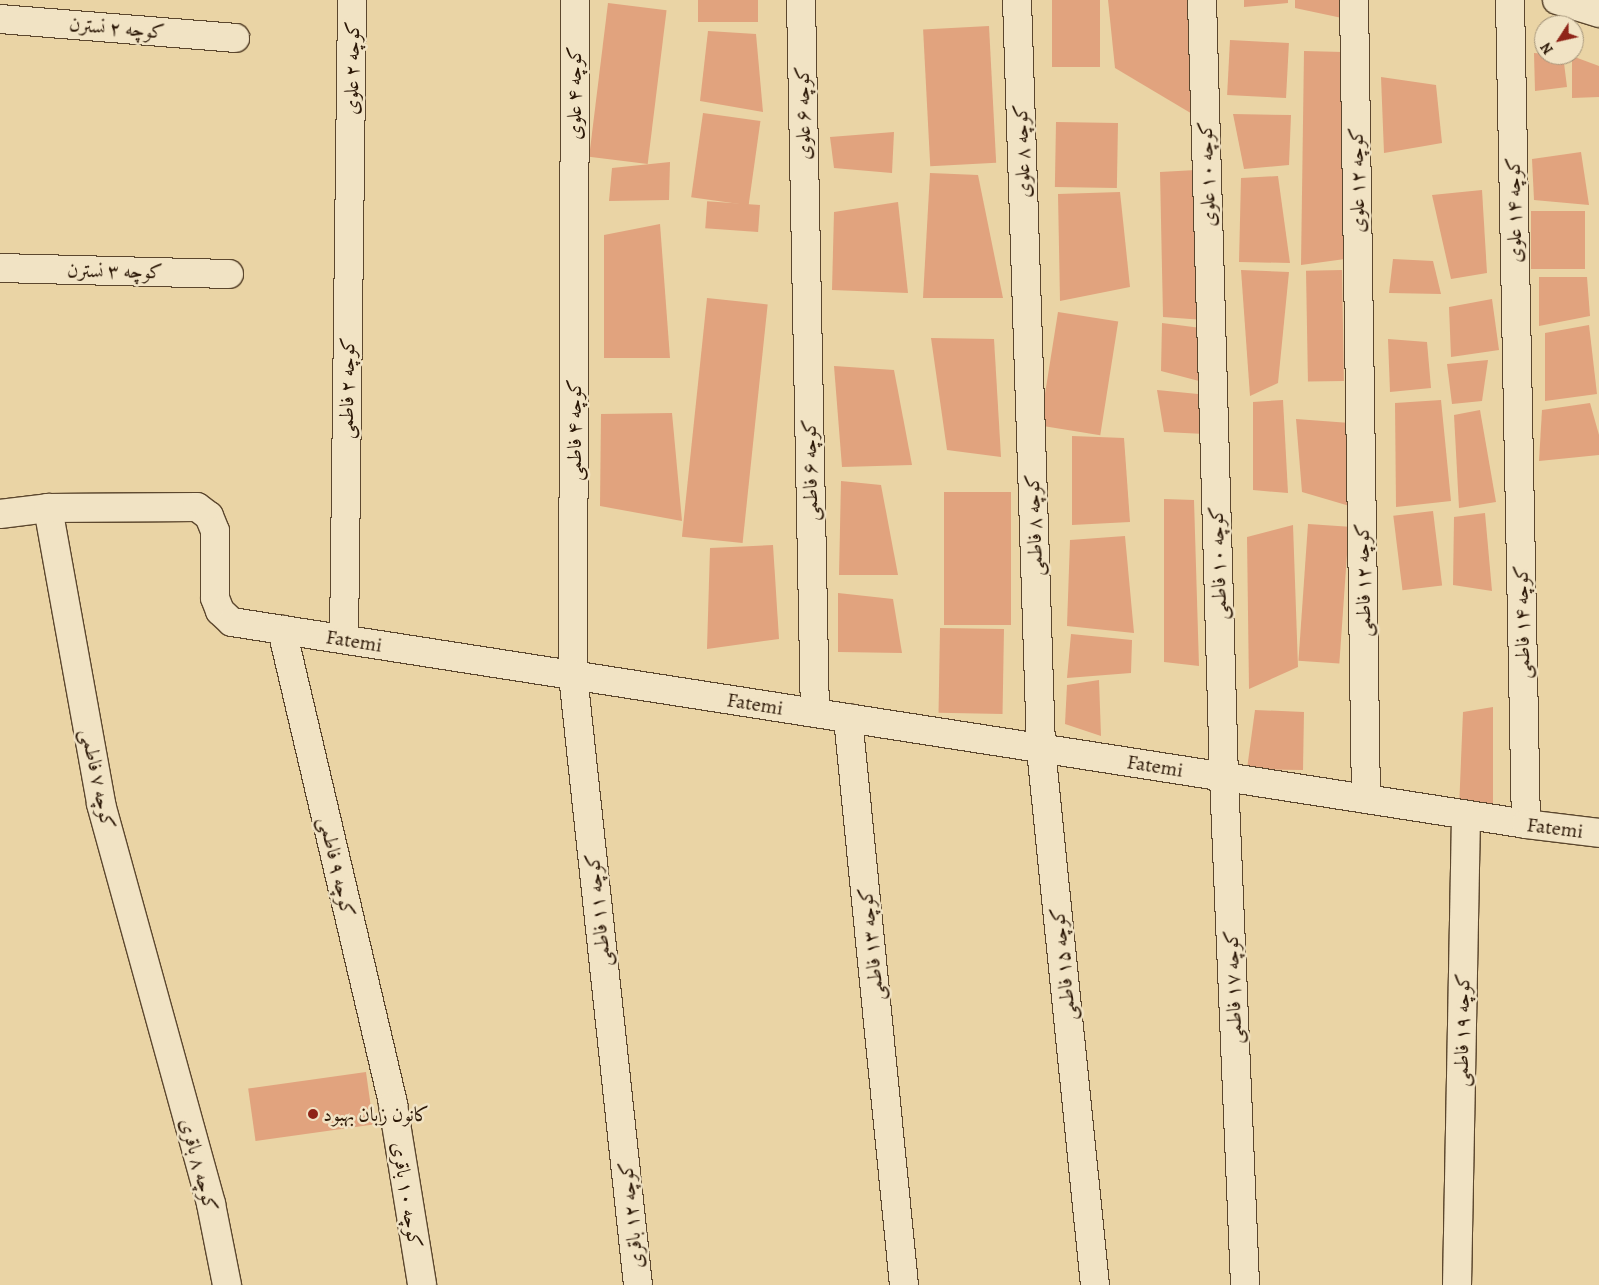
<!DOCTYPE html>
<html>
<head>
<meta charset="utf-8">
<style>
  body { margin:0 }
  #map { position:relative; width:1599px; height:1285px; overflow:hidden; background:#ead4a5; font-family:Alegreya,Amiri,serif }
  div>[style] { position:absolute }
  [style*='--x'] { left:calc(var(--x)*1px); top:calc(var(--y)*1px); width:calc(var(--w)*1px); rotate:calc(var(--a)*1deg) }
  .building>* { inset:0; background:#e1a37e; transform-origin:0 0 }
  .roads { filter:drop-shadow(1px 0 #5c472e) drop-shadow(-1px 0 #5c472e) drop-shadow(0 1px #5c472e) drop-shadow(0 -1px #5c472e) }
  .street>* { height:28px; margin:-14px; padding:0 14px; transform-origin:14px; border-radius:14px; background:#f1e3c4 }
  .secondary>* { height:28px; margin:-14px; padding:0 14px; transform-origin:14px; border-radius:14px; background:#f1e3c4 }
  .dots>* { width:14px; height:14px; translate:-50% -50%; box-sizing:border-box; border:2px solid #f1e3c4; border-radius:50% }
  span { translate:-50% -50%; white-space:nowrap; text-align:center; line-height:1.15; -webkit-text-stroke:5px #f1e3c4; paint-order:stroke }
  .street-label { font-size:20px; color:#2c1807 }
  .poi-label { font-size:20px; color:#2c1807 }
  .left { translate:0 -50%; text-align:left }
  .north { position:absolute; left:1534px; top:15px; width:50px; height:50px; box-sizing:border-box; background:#f1e3c4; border:1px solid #a29278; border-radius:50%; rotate:235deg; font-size:14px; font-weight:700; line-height:20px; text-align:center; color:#2c1807 }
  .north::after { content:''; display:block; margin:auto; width:18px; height:22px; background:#8f2418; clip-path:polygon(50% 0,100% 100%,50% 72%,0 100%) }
</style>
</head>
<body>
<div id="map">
  <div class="building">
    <div style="left:698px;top:0;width:60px;height:22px"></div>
    <div style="left:1052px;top:0;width:48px;height:67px"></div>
    <div style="clip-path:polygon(1108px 0,1192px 0,1199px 118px,1115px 68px)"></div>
    <div style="clip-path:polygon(1244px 0,1288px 0,1288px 3px,1244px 7px)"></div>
    <div style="clip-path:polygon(1295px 0,1345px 0,1342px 18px,1295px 8px)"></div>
    <div style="left:608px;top:3px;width:59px;height:155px;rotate:7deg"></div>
    <div style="left:989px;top:26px;width:137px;height:66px;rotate:87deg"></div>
    <div style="clip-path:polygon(708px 31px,756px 34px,763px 112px,700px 101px)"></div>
    <div style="left:1230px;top:40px;width:59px;height:55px;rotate:3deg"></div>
    <div style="clip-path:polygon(1304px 51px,1343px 52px,1345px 259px,1301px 265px)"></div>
    <div style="clip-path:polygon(1534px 53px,1563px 55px,1567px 87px,1535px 91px)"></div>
    <div style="clip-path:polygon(1572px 56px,1599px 66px,1599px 97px,1572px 98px)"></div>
    <div style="clip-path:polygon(1381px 77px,1436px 85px,1442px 143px,1384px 153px)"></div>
    <div style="left:703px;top:113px;width:58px;height:85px;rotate:8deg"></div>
    <div style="clip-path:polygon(1233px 114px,1291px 115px,1289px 165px,1244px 169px)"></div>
    <div style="left:1056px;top:122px;width:62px;height:65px;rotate:1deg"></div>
    <div style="clip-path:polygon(894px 132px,892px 173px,834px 168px,830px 137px)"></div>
    <div style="clip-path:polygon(1581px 152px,1589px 205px,1534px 200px,1532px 159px)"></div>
    <div style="clip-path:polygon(670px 162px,669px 200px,609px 201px,612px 168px)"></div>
    <div style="clip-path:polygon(1196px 170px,1204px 320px,1163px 317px,1160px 172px)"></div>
    <div style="clip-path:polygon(930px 173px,978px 175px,1003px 298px,923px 298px)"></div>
    <div style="clip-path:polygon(1278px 176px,1290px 263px,1239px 262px,1241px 178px)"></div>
    <div style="clip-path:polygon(1482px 190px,1487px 273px,1451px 279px,1432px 195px)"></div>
    <div style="clip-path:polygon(1120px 192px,1130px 287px,1060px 301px,1058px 194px)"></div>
    <div style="clip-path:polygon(898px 202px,908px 293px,832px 290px,834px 212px)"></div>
    <div style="left:760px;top:205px;width:27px;height:53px;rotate:94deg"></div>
    <div style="left:1531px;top:211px;width:54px;height:58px"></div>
    <div style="clip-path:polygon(660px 224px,670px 358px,604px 358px,604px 235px)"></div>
    <div style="clip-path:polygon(1393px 259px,1433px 261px,1441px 294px,1389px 293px)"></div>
    <div style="clip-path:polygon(1241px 270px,1289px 272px,1278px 383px,1250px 396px)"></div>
    <div style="left:1342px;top:270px;width:111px;height:36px;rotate:89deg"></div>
    <div style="clip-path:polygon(1539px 277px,1587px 277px,1590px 316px,1539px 326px)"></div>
    <div style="left:707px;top:298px;width:61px;height:240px;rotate:6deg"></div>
    <div style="clip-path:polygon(1492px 299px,1499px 350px,1451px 357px,1449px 307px)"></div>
    <div style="left:1058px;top:312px;width:61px;height:115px;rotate:9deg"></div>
    <div style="clip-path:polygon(1162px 323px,1201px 328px,1199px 381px,1161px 371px)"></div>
    <div style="clip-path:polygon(1589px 325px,1597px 394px,1545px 401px,1545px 333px)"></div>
    <div style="clip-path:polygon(931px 338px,994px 339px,1001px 457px,947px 450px)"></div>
    <div style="clip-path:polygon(1388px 339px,1427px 342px,1431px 388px,1390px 392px)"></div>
    <div style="clip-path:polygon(1488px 360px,1482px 401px,1452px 404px,1447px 364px)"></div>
    <div style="clip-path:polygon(834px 366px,894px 370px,912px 465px,842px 467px)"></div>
    <div style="clip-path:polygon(1157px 390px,1198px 394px,1205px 434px,1164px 432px)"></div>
    <div style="clip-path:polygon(1283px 400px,1288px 493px,1253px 490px,1253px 402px)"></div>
    <div style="clip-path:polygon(1441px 400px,1451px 501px,1396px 507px,1395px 403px)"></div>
    <div style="clip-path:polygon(1590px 403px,1599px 435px,1599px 455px,1539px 461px,1542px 410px)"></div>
    <div style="clip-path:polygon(1480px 410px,1496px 502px,1459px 508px,1454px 415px)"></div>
    <div style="clip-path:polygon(672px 413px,682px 521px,600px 506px,601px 414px)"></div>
    <div style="clip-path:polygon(1296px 419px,1350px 423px,1353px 507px,1302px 492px)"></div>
    <div style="clip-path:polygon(1072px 436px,1124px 438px,1130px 522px,1072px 525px)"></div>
    <div style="clip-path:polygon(841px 481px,881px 485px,898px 575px,839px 575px)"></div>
    <div style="left:944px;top:492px;width:67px;height:133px"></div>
    <div style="clip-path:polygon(1164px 499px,1194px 500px,1199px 666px,1164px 662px)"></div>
    <div style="left:1433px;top:511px;width:75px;height:40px;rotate:83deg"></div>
    <div style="clip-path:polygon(1485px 513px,1492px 591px,1453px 585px,1454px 517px)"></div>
    <div style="left:1308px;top:524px;width:41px;height:137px;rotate:4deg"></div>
    <div style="clip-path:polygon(1293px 525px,1298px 667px,1249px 689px,1247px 537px)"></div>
    <div style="clip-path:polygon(1125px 536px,1134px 633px,1067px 626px,1070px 540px)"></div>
    <div style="clip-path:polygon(773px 545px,779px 639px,707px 649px,710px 548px)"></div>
    <div style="clip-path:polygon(838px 593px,893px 599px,902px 653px,838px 652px)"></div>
    <div style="left:1004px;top:629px;width:85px;height:64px;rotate:91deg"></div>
    <div style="clip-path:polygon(1071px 634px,1132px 640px,1131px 673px,1067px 678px)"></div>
    <div style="clip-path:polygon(1099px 680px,1101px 736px,1065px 724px,1067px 685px)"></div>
    <div style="clip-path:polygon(1493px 707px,1493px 803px,1459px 809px,1463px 712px)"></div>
    <div style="clip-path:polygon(1255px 710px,1304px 712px,1303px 770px,1247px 769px)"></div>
    <div style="left:366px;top:1072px;width:53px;height:119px;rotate:82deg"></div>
  </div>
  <div class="roads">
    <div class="street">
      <div style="--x:575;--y:0;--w:675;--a:90.17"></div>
      <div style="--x:573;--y:675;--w:613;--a:83.92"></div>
      <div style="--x:801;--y:0;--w:713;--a:88.88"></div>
      <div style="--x:1017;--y:0;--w:749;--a:88.16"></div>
      <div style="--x:1041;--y:749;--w:539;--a:84.25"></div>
      <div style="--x:1202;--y:0;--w:777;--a:88.38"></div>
      <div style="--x:1224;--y:777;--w:508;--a:87.63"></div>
      <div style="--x:1354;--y:0;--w:799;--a:89.14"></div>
      <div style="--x:1510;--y:0;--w:824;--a:88.89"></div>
      <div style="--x:0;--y:19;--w:236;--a:4.6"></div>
      <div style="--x:0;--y:268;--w:229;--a:1.5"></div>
      <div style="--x:48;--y:508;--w:301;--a:79.8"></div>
      <div style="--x:101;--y:804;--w:415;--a:74.6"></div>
      <div style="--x:211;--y:1204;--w:83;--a:78.8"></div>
      <div style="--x:282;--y:630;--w:488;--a:76.8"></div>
      <div style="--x:393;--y:1105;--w:182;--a:80.8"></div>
      <div style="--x:344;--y:639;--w:639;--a:-89.28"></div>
      <div style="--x:848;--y:718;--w:570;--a:84.36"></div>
      <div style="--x:1457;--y:1285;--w:470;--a:-88.9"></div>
    </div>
    <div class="secondary">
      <div style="--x:1557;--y:0;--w:44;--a:17.2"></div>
      <div style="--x:0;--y:514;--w:48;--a:-7.1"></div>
      <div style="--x:48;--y:508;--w:149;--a:-0.4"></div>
      <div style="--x:197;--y:507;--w:15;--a:37"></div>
      <div style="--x:209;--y:516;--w:16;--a:68"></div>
      <div style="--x:215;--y:531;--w:67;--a:90"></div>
      <div style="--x:215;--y:598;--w:14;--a:69"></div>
      <div style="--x:220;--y:611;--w:16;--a:43"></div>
      <div style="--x:232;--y:622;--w:1310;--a:8.87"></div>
      <div style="--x:1526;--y:824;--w:74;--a:7"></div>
    </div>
  </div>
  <div class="dots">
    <div style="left:313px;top:1114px;background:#8f2418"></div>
  </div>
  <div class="street-label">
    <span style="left:117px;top:28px;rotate:5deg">کوچه ۲ نسترن</span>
    <span style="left:352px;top:68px;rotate:-89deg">کوچه ۲ علوی</span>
    <span style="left:574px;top:93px;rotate:-90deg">کوچه ۴ علوی</span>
    <span style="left:803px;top:113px;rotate:-91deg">کوچه ۶ علوی</span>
    <span style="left:1022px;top:151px;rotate:-92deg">کوچه ۸ علوی</span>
    <span style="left:1207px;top:174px;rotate:-92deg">کوچه ۱۰ علوی</span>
    <span style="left:1357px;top:180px;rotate:-91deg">کوچه ۱۲ علوی</span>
    <span style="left:1514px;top:210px;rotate:-91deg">کوچه ۱۴ علوی</span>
    <span style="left:115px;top:271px;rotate:1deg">کوچه ۳ نسترن</span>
    <span style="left:347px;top:388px;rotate:-89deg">کوچه ۲ فاطمی</span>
    <span style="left:574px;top:430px;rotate:-90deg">کوچه ۴ فاطمی</span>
    <span style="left:810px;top:470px;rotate:-91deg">کوچه ۶ فاطمی</span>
    <span style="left:1034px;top:525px;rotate:-92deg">کوچه ۸ فاطمی</span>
    <span style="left:1218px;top:563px;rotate:-92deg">کوچه ۱۰ فاطمی</span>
    <span style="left:1363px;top:580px;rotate:-91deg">کوچه ۱۲ فاطمی</span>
    <span style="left:1522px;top:622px;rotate:-91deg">کوچه ۱۴ فاطمی</span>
    <span style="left:354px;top:641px;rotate:9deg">Fatemi</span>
    <span style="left:755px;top:704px;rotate:9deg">Fatemi</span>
    <span style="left:1155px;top:766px;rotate:9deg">Fatemi</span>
    <span style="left:98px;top:779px;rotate:78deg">کوچه ۷ فاطمی</span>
    <span style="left:1555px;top:828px;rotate:7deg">Fatemi</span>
    <span style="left:337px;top:867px;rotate:77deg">کوچه ۹ فاطمی</span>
    <span style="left:598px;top:910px;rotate:-96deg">کوچه ۱۱ فاطمی</span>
    <span style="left:871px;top:944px;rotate:-96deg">کوچه ۱۳ فاطمی</span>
    <span style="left:1063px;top:964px;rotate:-96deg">کوچه ۱۵ فاطمی</span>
    <span style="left:1233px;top:987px;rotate:-92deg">کوچه ۱۷ فاطمی</span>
    <span style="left:1462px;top:1030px;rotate:-89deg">کوچه ۱۹ فاطمی</span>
    <span style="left:199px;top:1165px;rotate:75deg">کوچه ۸ باقری</span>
    <span style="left:407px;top:1195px;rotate:81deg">کوچه ۱۰ باقری</span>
    <span style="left:631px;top:1215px;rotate:-96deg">کوچه ۱۲ باقری</span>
  </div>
  <div class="poi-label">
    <span class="left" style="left:323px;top:1114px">کانون زبان بهبود</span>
  </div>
  <div class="north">N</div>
</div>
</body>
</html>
